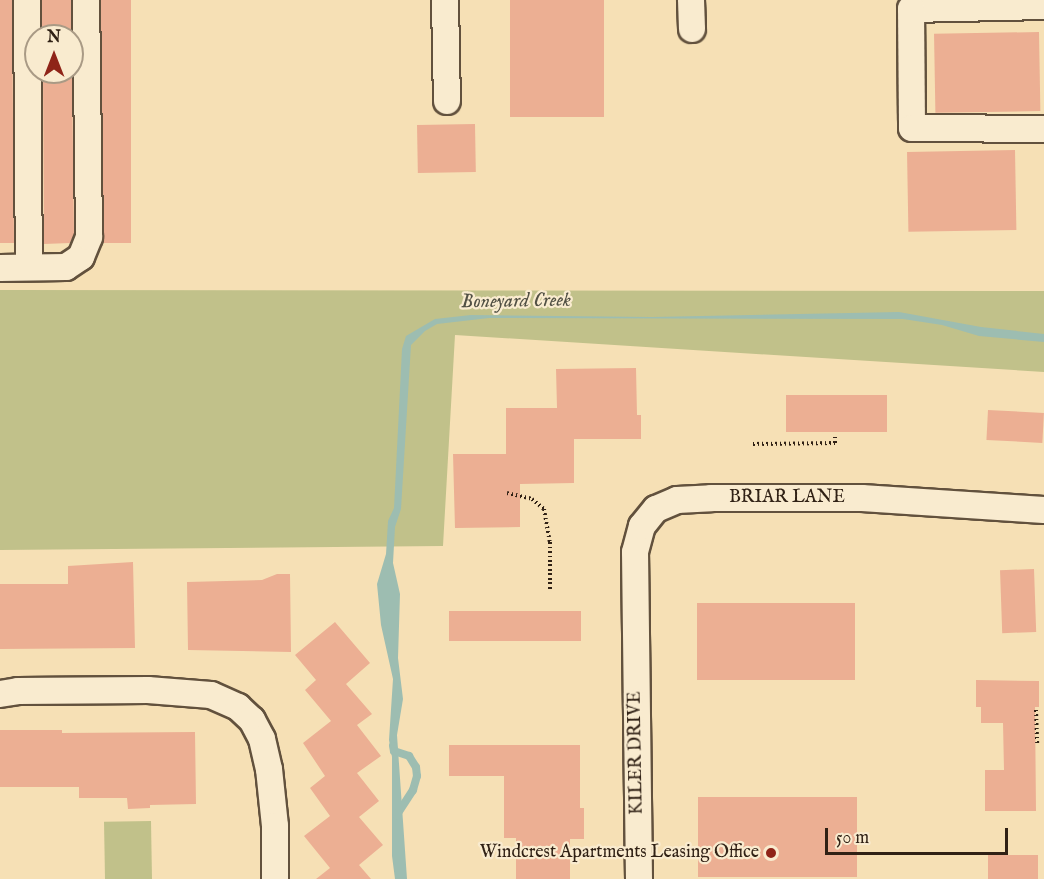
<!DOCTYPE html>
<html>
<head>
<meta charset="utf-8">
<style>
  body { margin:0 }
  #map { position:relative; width:1044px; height:879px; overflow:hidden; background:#f6e0b5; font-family:"IM FELL English",serif }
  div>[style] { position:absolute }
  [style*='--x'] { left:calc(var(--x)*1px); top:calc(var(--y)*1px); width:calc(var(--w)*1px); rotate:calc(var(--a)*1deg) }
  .green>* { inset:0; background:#c1c18a; transform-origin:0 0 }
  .water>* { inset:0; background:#9dbdb1 }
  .stream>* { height:8px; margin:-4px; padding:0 4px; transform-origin:4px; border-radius:4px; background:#9dbdb1 }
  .building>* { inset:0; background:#ecaf93; transform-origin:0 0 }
  .path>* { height:4px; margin-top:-2px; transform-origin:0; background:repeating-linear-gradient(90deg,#302115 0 1.5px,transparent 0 4.5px) }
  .roads { filter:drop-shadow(2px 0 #62513d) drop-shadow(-2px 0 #62513d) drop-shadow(0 2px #62513d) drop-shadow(0 -2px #62513d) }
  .minor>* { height:26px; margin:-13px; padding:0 13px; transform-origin:13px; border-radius:13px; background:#f9ebcf }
  .dots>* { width:16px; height:16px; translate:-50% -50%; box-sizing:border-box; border:3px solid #f9ebcf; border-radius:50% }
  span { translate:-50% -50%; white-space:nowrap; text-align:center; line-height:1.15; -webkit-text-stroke:4.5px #f9ebcf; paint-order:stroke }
  .street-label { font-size:18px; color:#302115 }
  .poi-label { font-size:18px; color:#302115 }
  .right { translate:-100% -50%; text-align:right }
  .water-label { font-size:20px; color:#515044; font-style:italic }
  .north { position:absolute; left:24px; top:24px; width:60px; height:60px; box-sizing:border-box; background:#f9ebcf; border:2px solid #a99a85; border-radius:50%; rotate:0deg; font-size:16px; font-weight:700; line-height:24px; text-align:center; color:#302115 }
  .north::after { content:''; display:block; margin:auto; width:21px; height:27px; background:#8f2418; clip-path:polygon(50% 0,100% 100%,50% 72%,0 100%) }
  .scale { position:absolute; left:825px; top:828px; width:183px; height:27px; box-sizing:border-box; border:3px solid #302115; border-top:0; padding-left:8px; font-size:18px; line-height:21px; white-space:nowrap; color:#302115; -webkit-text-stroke:4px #f9ebcf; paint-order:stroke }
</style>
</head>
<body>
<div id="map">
  <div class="green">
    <div style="clip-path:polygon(0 290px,1044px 291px,1044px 372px,455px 335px,443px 546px,0 550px)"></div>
    <div style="left:151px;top:821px;width:58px;height:47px;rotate:89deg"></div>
  </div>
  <div class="water">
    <div style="clip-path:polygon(899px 312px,981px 327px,1044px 334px,1044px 342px,979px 336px,942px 325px,903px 319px,489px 318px,437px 324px,425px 331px,411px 345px,401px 509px,395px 527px,393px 563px,400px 594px,398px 658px,403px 699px,397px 735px,407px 879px,395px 879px,392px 856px,392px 757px,389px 740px,393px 679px,381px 625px,377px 584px,386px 554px,388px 521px,394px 508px,402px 349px,406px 336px,435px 319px,471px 315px,652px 317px)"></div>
  </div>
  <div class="stream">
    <div style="--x:393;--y:746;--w:5;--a:79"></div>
    <div style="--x:394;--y:751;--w:16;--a:18"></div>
    <div style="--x:409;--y:756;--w:13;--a:58"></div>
    <div style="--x:416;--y:767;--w:9;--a:84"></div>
    <div style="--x:417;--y:776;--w:15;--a:106"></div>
    <div style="--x:413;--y:790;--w:30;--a:123"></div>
  </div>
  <div class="building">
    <div style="clip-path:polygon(0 0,12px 0,14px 243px,0 243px)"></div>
    <div style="left:42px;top:0;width:29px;height:36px"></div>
    <div style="left:101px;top:0;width:30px;height:243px"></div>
    <div style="left:510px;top:0;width:94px;height:117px"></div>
    <div style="left:1039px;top:32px;width:79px;height:105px;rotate:89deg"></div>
    <div style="clip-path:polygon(43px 72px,72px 72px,74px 234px,70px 243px,44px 244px)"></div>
    <div style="left:475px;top:124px;width:48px;height:58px;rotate:89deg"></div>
    <div style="left:1015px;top:150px;width:80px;height:108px;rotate:89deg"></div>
    <div style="clip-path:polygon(636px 368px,637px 415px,641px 415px,641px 439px,574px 439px,574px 483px,520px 484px,520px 527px,455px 528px,453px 454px,506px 454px,506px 408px,557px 408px,556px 369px)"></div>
    <div style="left:887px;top:395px;width:37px;height:101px;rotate:90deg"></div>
    <div style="left:988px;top:410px;width:56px;height:30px;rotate:3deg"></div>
    <div style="clip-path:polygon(133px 562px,135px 648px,0 649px,0 584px,68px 584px,68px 566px)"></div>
    <div style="left:1034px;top:569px;width:63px;height:34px;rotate:88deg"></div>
    <div style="clip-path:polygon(277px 574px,290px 574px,291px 652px,188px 650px,187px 582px,262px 580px)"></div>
    <div style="left:697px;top:603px;width:158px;height:77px"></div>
    <div style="left:449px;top:611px;width:132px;height:30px"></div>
    <div style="clip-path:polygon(335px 622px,370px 663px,346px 684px,372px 714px,357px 725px,381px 756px,357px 773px,379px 801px,359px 817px,383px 845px,359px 865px,371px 879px,316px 879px,330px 868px,304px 836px,330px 816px,310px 788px,325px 776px,303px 743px,331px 721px,305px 690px,316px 680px,295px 655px)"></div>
    <div style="clip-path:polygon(976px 680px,1039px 681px,1039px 707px,1035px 707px,1036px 811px,985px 811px,985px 770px,1004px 770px,1003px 723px,981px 723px,981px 707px,976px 707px)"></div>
    <div style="clip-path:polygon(0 730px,62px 730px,62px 733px,195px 732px,196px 804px,150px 805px,150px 808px,128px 809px,127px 798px,79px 798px,79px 787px,0 787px)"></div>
    <div style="clip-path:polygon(449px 745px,580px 745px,580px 808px,584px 808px,584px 839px,570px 839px,570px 879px,516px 879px,516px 838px,504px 838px,504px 776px,449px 776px)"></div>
    <div style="left:857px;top:797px;width:80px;height:159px;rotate:90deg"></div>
    <div style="left:988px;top:855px;width:50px;height:24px"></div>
  </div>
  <div class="path">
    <div style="--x:753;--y:444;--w:82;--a:-0.7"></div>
    <div style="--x:835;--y:443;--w:8;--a:-90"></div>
    <div style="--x:507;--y:493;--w:26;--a:13"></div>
    <div style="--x:532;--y:499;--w:16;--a:40"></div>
    <div style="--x:544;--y:509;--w:34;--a:80"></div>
    <div style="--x:550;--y:542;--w:48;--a:90"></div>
    <div style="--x:1036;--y:710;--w:35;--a:88"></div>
  </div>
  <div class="roads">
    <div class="minor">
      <div style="--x:27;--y:0;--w:267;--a:89.6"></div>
      <div style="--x:445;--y:0;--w:101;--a:88.9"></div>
      <div style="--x:691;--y:0;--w:29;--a:88"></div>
      <div style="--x:1044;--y:6;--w:133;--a:178.7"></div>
      <div style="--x:911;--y:9;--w:119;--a:89.5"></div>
      <div style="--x:912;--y:128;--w:132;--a:0.4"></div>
      <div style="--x:0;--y:268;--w:66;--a:-0.9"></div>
      <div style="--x:66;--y:267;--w:18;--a:-34"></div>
      <div style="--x:81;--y:257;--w:22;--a:-68"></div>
      <div style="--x:89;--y:237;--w:237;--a:-90.7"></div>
      <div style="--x:0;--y:694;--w:18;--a:-9"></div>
      <div style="--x:18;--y:691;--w:130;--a:-0.4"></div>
      <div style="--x:148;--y:690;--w:63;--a:4.5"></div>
      <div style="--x:211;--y:695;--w:30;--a:24"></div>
      <div style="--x:238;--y:707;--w:19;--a:43"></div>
      <div style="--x:252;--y:720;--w:21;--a:62"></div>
      <div style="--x:262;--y:739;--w:31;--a:77"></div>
      <div style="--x:269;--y:769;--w:57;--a:84"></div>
      <div style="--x:275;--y:826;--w:53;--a:90"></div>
      <div style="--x:639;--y:879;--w:327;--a:-90.7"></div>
      <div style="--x:635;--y:552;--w:27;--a:-75"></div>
      <div style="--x:642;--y:526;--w:22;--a:-51"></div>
      <div style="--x:656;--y:509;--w:23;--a:-23"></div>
      <div style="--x:677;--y:500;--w:34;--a:-3"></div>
      <div style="--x:711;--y:498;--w:151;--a:0"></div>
      <div style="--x:862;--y:498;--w:182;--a:3.8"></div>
    </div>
  </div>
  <div class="dots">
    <div style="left:771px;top:853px;background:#8f2418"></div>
  </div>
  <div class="street-label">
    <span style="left:787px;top:498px">BRIAR LANE</span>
    <span style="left:637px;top:753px;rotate:-91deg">KILER DRIVE</span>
  </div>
  <div class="poi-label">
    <span class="right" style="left:759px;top:853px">Windcrest Apartments Leasing Office</span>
  </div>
  <div class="water-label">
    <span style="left:516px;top:301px;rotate:-1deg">Boneyard Creek</span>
  </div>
  <div class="north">N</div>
  <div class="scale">50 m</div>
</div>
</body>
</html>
